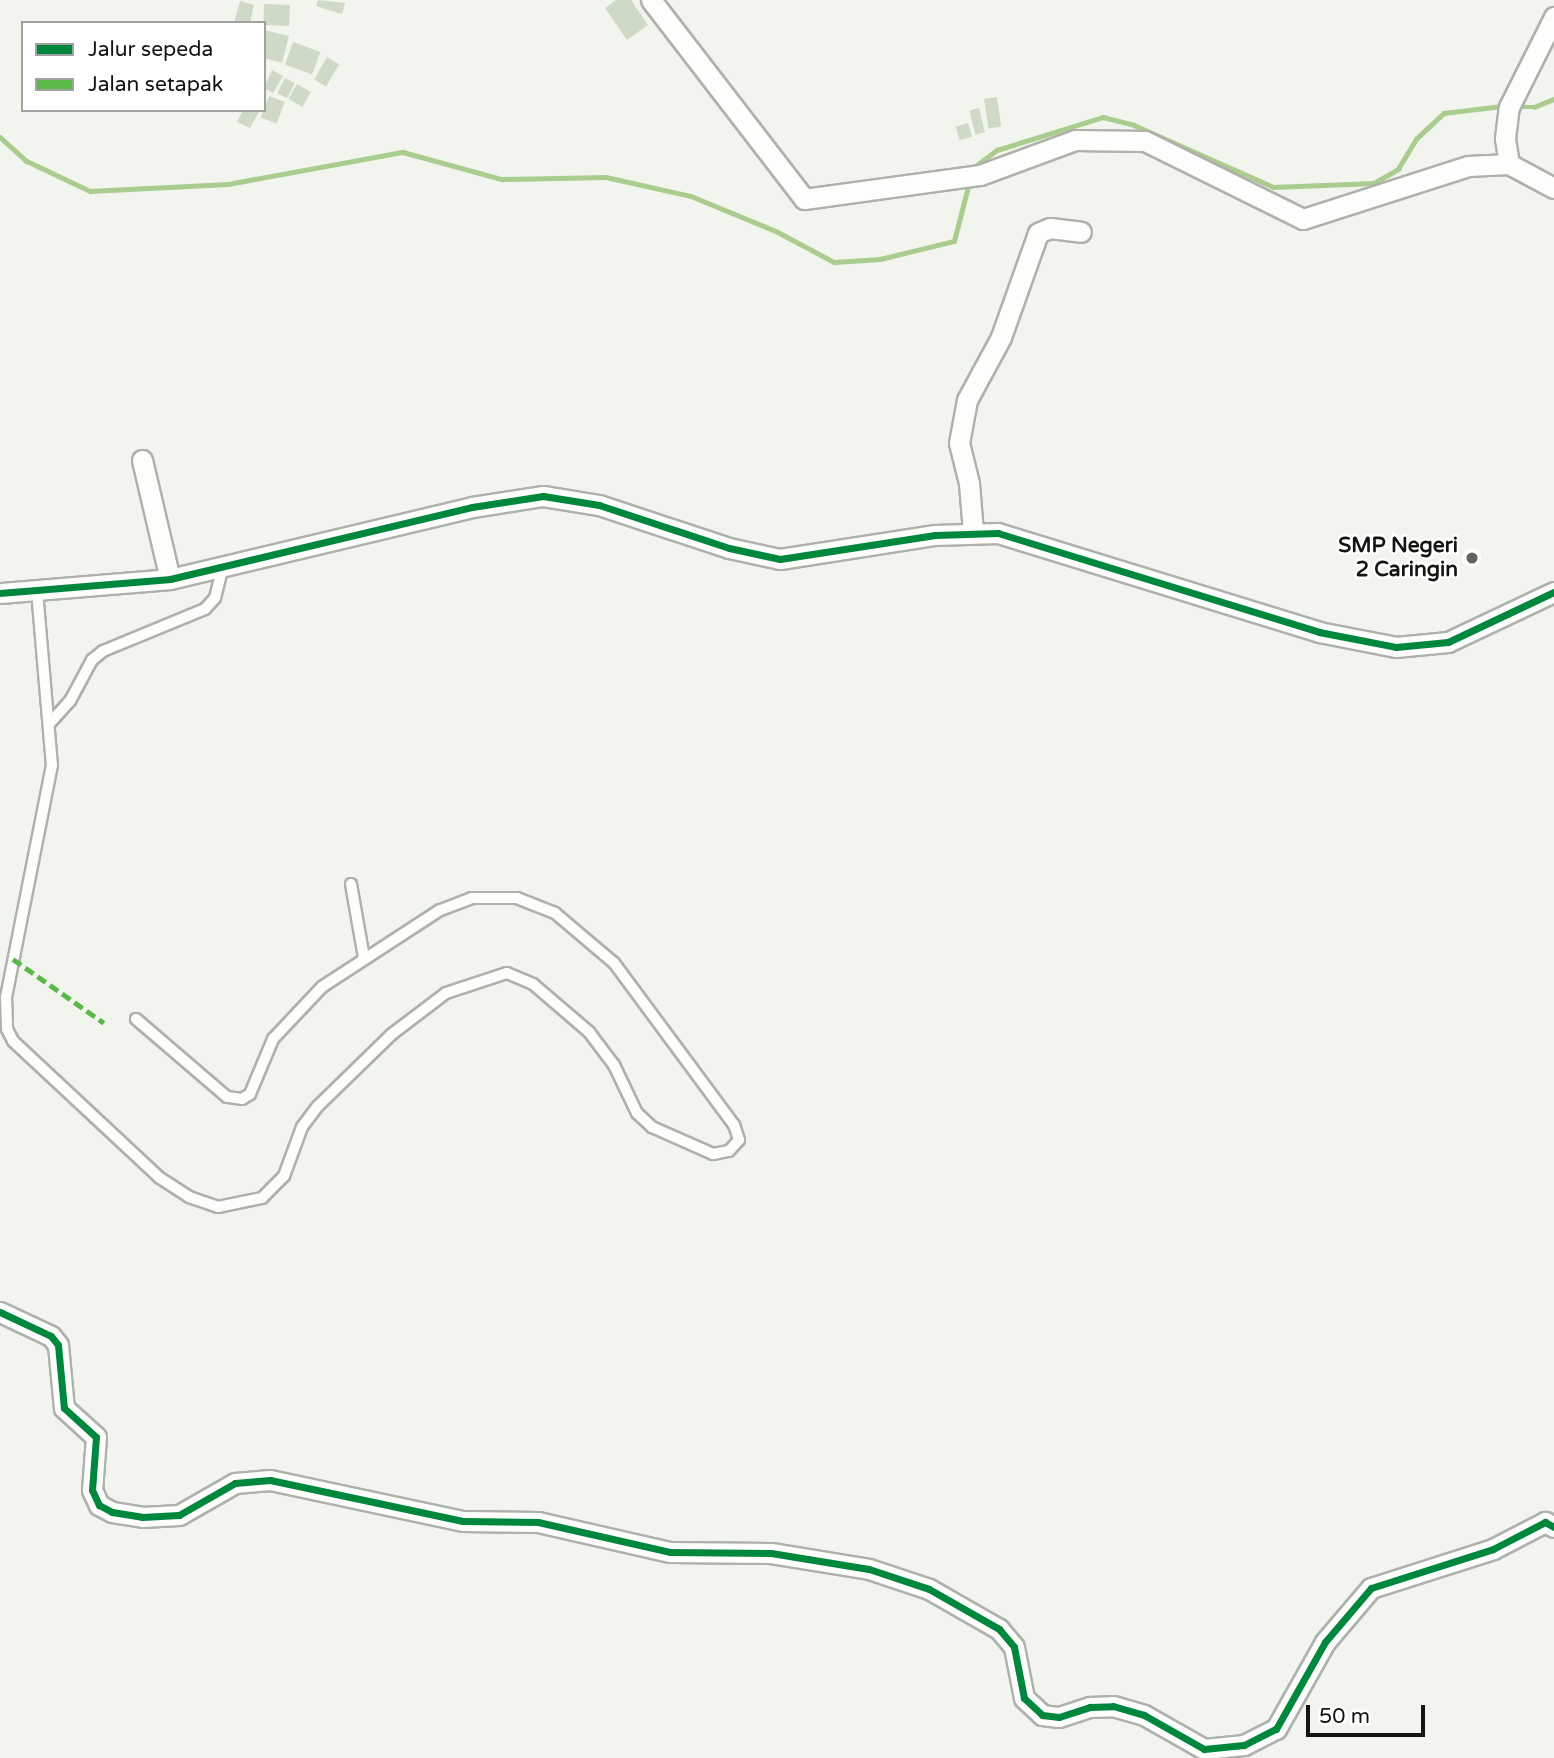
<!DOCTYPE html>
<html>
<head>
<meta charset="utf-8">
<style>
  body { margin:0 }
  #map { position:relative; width:1554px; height:1758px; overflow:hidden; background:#f1f5ee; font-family:"Varela Round",sans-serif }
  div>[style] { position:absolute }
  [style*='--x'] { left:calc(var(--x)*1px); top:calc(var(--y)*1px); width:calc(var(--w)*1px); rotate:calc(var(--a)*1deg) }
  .stream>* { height:4.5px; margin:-2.25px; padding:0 2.25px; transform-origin:2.25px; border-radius:2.25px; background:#abcc8f }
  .building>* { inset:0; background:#cfdac6; transform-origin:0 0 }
  .roads { filter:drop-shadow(2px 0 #aeb1ac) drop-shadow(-2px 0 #aeb1ac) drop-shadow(0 2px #aeb1ac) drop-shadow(0 -2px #aeb1ac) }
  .service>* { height:10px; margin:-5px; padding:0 5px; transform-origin:5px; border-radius:5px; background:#fdfefc }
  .minor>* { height:19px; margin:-9.5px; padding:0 9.5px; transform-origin:9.5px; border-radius:9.5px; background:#fdfefc }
  .quiet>* { height:5px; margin-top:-2.5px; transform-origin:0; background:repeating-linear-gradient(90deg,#58b947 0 10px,transparent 0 15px) }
  .cycleway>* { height:7px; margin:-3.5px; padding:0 3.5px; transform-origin:3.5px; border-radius:3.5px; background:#00873e }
  .dots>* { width:19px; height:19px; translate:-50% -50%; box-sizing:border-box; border:4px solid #fff; border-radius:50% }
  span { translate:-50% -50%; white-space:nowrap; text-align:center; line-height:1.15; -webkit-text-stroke:5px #fff; paint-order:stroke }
  .poi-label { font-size:21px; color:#131511; font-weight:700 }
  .right { translate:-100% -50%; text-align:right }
  .legend { position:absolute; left:21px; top:21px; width:245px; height:91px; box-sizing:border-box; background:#fff; border:2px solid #a1a1a0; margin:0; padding:9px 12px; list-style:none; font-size:21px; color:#131511 }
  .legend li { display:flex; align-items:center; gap:14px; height:35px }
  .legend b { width:35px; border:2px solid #a1a1a0 }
  .scale { position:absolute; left:1306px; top:1705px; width:119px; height:32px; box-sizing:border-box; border:4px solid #131511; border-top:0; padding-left:9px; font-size:21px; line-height:24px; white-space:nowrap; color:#131511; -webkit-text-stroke:5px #fff; paint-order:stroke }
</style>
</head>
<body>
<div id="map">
  <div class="stream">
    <div style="--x:1514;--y:107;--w:20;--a:0"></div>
    <div style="--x:1534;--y:107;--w:22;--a:-22"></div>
    <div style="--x:0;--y:137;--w:36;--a:42"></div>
    <div style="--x:27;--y:161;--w:70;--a:25.5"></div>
    <div style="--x:90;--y:191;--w:138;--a:-2.9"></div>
    <div style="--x:228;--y:184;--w:178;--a:-10.4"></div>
    <div style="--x:403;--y:152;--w:103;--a:15.3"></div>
    <div style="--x:502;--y:179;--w:104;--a:-1.1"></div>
    <div style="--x:606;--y:177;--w:87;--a:12.6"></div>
    <div style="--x:691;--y:196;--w:92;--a:22.4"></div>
    <div style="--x:776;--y:231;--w:66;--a:28.1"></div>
    <div style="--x:834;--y:262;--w:46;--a:-3.7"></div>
    <div style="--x:880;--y:259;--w:76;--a:-13.7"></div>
    <div style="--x:954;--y:241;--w:60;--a:-75.5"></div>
    <div style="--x:973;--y:168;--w:30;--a:-37"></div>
    <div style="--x:997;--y:150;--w:111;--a:-17.3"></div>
    <div style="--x:1103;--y:117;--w:32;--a:14"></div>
    <div style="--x:1134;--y:125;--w:152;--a:24"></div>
    <div style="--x:1273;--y:187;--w:101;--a:-2.3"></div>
    <div style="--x:1374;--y:183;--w:28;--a:-30"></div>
    <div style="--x:1398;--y:169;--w:35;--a:-59"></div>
    <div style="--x:1416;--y:139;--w:38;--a:-43"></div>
    <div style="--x:1444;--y:113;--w:58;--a:-6.9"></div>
  </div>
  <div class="building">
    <div style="clip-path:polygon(318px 0,345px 3px,342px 14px,316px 6px)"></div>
    <div style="clip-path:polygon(616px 0,631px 0,648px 25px,627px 40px,605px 8px)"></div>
    <div style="clip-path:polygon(240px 1px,254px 5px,250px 23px,234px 23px)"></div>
    <div style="left:264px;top:4px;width:26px;height:21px;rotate:2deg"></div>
    <div style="clip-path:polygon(264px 30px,289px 36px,282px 63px,264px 58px)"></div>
    <div style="left:293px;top:42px;width:29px;height:24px;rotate:20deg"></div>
    <div style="left:327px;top:57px;width:14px;height:26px;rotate:30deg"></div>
    <div style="clip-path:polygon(272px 70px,283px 76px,273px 93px,264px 88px)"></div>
    <div style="left:285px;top:78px;width:11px;height:17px;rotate:27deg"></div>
    <div style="left:297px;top:84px;width:16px;height:17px;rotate:30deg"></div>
    <div style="left:269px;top:96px;width:17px;height:23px;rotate:21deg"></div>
    <div style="left:997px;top:97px;width:30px;height:13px;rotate:82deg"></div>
    <div style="left:979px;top:108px;width:25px;height:10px;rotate:76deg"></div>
    <div style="clip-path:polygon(243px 110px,260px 110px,250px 128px,237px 122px)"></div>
    <div style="left:968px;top:123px;width:14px;height:13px;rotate:73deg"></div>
  </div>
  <div class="roads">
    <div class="service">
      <div style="--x:37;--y:591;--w:175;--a:85.1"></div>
      <div style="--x:52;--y:765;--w:237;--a:101.2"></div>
      <div style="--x:6;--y:997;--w:32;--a:88"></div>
      <div style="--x:7;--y:1029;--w:13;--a:63"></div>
      <div style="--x:13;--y:1041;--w:201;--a:43"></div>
      <div style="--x:160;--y:1178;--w:35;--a:33"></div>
      <div style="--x:189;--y:1197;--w:31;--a:19"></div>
      <div style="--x:218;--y:1207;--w:45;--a:-11.6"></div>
      <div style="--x:262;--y:1198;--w:31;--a:-45"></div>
      <div style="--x:284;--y:1176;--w:52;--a:-69.8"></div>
      <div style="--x:302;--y:1127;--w:26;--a:-53"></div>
      <div style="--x:318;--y:1106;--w:103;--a:-44.2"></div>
      <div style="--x:392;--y:1034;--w:68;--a:-37.2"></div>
      <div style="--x:446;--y:993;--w:64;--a:-18.2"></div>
      <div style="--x:507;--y:973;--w:28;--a:23"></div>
      <div style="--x:533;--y:984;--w:74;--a:40.6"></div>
      <div style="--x:589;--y:1032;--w:41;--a:52.9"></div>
      <div style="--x:614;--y:1065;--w:53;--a:64.4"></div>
      <div style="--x:637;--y:1113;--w:21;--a:43"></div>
      <div style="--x:652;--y:1127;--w:67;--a:23.9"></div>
      <div style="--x:713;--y:1154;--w:16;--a:-11"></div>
      <div style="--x:729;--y:1151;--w:15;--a:-48"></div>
      <div style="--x:739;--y:1140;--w:16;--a:-108"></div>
      <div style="--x:734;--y:1125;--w:202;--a:-126.5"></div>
      <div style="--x:614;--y:963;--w:77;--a:-139.7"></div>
      <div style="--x:555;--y:913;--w:41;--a:-158.5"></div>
      <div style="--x:517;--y:898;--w:45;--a:180"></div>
      <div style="--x:472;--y:898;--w:34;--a:159"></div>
      <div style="--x:440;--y:910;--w:141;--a:146.9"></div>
      <div style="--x:322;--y:987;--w:71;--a:133.3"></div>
      <div style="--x:273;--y:1039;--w:60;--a:112.7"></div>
      <div style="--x:250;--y:1094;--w:9;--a:148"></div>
      <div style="--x:242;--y:1099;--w:15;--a:-172"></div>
      <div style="--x:227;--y:1097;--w:120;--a:-139.4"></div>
      <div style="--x:50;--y:723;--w:30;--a:-48"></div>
      <div style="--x:70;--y:701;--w:47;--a:-61.8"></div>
      <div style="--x:92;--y:660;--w:14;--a:-39"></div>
      <div style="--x:103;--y:651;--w:110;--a:-22.4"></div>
      <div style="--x:205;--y:609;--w:15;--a:-48"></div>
      <div style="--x:215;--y:598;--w:32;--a:-76"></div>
      <div style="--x:351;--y:884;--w:75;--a:80"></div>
    </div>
    <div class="minor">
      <div style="--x:651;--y:0;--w:251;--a:52.4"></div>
      <div style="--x:804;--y:199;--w:178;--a:-7.8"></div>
      <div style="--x:980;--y:175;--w:101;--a:-20.2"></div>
      <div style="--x:1075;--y:140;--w:70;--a:0.8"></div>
      <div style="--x:1145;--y:141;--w:176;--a:26.3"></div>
      <div style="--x:1303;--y:219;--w:173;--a:-17.8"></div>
      <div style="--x:1468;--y:166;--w:41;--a:-2.8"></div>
      <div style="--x:1509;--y:164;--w:51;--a:28.1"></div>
      <div style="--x:1509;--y:164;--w:26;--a:-99"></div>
      <div style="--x:1505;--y:138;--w:31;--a:-83"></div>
      <div style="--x:1509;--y:107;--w:101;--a:-63.4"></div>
      <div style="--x:142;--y:460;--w:122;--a:76.8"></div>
      <div style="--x:973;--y:532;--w:49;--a:-94.7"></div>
      <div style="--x:969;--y:483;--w:41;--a:-104"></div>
      <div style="--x:959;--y:443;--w:44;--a:-79.5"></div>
      <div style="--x:967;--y:400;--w:72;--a:-61.6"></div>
      <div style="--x:1001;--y:337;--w:110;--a:-70.4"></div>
      <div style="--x:1038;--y:233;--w:13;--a:-23"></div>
      <div style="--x:1050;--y:228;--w:31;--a:7"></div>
      <div style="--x:0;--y:593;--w:171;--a:-4.7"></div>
      <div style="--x:170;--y:579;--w:310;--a:-13.4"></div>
      <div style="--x:472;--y:507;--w:72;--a:-8.8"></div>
      <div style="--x:543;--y:496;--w:57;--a:9.1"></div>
      <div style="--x:599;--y:505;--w:137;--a:18.3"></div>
      <div style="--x:729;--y:548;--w:52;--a:12.2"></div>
      <div style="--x:780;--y:559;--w:157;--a:-8.8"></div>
      <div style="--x:935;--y:535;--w:63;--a:-1.8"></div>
      <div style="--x:998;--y:533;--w:336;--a:17.1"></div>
      <div style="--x:1319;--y:632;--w:78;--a:11"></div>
      <div style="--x:1396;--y:647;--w:52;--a:-5.5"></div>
      <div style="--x:1448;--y:642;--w:117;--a:-25.3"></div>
      <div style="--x:0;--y:1312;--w:56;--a:25.2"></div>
      <div style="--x:51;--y:1336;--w:11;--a:52"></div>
      <div style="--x:58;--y:1345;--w:63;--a:84.6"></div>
      <div style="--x:64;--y:1408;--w:43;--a:42.2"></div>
      <div style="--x:96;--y:1437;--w:53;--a:94.3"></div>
      <div style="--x:92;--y:1490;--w:17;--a:65"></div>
      <div style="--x:99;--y:1505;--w:15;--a:28"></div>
      <div style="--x:112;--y:1512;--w:30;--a:9"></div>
      <div style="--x:142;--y:1517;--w:37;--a:-3"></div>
      <div style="--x:179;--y:1515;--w:64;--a:-29.7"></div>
      <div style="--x:235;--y:1483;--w:35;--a:-5"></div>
      <div style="--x:270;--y:1480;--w:197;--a:12"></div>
      <div style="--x:463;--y:1521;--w:75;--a:0.8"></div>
      <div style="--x:538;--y:1522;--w:135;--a:12.8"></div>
      <div style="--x:670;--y:1552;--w:101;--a:0.6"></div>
      <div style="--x:771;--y:1553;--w:99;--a:9.3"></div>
      <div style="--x:869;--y:1569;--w:63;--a:18.4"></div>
      <div style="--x:929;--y:1589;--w:81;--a:29.7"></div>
      <div style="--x:999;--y:1629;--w:23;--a:50"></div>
      <div style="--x:1014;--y:1647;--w:52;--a:78.9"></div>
      <div style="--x:1024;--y:1698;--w:25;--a:43"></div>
      <div style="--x:1042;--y:1715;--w:17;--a:7"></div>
      <div style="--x:1059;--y:1717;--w:33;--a:-18"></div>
      <div style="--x:1090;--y:1707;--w:23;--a:-2"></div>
      <div style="--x:1113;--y:1706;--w:32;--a:16"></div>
      <div style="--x:1144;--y:1715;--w:69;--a:29.5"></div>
      <div style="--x:1204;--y:1749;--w:40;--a:-5.7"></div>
      <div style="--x:1244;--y:1745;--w:36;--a:-27"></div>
      <div style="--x:1276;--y:1729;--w:100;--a:-60.6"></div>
      <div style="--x:1325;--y:1642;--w:71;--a:-49.6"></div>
      <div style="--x:1371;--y:1588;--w:128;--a:-17.7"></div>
      <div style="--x:1493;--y:1549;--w:59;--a:-27.4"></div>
      <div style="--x:1545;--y:1522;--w:10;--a:29"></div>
    </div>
  </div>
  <div class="quiet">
    <div style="--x:13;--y:959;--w:111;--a:35.1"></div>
  </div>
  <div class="cycleway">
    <div style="--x:0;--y:593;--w:171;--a:-4.7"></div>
    <div style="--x:170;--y:579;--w:310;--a:-13.4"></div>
    <div style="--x:472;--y:507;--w:72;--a:-8.8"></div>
    <div style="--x:543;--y:496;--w:57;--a:9.1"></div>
    <div style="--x:599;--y:505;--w:137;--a:18.3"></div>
    <div style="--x:729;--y:548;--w:52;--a:12.2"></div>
    <div style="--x:780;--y:559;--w:157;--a:-8.8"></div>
    <div style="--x:935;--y:535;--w:63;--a:-1.8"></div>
    <div style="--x:998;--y:533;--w:336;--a:17.1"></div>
    <div style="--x:1319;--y:632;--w:78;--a:11"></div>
    <div style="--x:1396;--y:647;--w:52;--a:-5.5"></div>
    <div style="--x:1448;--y:642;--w:117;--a:-25.3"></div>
    <div style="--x:0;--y:1312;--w:56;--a:25.2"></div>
    <div style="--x:51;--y:1336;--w:11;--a:52"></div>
    <div style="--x:58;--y:1345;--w:63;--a:84.6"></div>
    <div style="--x:64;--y:1408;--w:43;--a:42.2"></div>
    <div style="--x:96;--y:1437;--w:53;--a:94.3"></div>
    <div style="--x:92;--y:1490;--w:17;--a:65"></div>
    <div style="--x:99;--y:1505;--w:15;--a:28"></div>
    <div style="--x:112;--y:1512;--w:30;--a:9"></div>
    <div style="--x:142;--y:1517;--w:37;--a:-3"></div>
    <div style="--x:179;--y:1515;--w:64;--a:-29.7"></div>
    <div style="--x:235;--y:1483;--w:35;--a:-5"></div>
    <div style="--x:270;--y:1480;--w:197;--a:12"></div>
    <div style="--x:463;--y:1521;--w:75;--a:0.8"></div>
    <div style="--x:538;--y:1522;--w:135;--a:12.8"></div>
    <div style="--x:670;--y:1552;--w:101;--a:0.6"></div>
    <div style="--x:771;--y:1553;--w:99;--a:9.3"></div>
    <div style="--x:869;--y:1569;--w:63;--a:18.4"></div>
    <div style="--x:929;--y:1589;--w:81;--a:29.7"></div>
    <div style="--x:999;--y:1629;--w:23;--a:50"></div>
    <div style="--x:1014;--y:1647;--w:52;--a:78.9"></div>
    <div style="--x:1024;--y:1698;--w:25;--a:43"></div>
    <div style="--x:1042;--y:1715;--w:17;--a:7"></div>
    <div style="--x:1059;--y:1717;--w:33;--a:-18"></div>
    <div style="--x:1090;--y:1707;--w:23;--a:-2"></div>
    <div style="--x:1113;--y:1706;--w:32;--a:16"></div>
    <div style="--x:1144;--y:1715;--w:69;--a:29.5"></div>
    <div style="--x:1204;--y:1749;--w:40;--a:-5.7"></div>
    <div style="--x:1244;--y:1745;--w:36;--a:-27"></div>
    <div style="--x:1276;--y:1729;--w:100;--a:-60.6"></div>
    <div style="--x:1325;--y:1642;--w:71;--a:-49.6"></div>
    <div style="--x:1371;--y:1588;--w:128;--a:-17.7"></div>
    <div style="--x:1493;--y:1549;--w:59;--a:-27.4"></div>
    <div style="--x:1545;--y:1522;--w:10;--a:29"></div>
  </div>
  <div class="dots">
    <div style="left:1472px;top:558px;background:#61635e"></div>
  </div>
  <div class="poi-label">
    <span class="right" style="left:1458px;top:558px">SMP Negeri<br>2 Caringin</span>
  </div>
  <ul class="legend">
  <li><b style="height:9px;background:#00873e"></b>Jalur sepeda</li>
  <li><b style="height:9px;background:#58b947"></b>Jalan setapak</li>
  </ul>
  <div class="scale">50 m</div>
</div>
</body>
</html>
